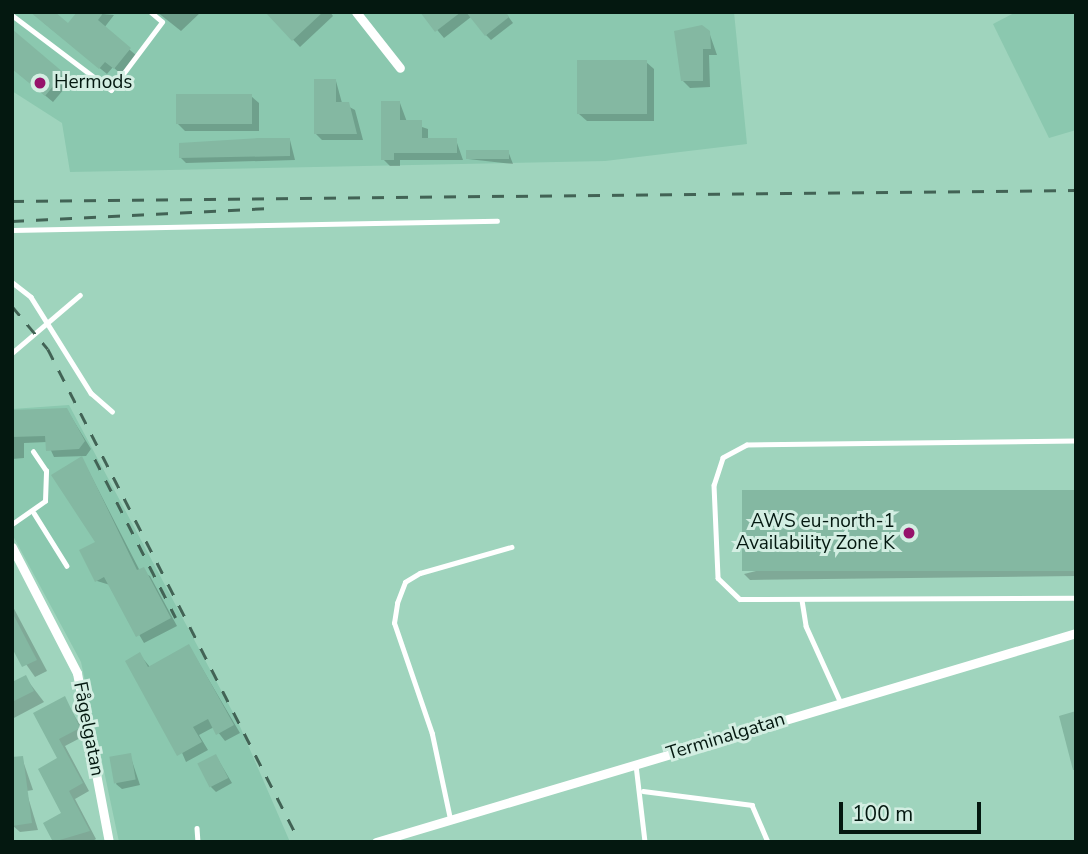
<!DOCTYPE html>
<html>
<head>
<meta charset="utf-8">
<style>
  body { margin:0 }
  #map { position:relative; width:1088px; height:854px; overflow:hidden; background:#9fd4bd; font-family:"Nunito Sans",sans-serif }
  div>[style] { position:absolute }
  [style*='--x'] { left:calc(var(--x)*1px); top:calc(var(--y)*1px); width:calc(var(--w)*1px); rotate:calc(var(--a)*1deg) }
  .built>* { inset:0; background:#8bc8af }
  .shadow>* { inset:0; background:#0003 }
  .building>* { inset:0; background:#84b8a2; transform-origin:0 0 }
  .lane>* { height:4.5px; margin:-2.25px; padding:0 2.25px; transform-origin:2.25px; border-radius:2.25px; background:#fff }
  .street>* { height:9px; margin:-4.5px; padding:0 4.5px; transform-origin:4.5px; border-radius:4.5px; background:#fff }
  .rail>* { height:2.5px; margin-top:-1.25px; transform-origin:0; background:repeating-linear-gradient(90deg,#426355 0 12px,transparent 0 24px) }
  .dots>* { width:19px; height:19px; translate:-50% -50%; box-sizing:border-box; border:4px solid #d3eee2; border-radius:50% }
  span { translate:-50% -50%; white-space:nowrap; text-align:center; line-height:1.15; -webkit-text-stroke:6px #d3eee2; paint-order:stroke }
  .poi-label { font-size:19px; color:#041810 }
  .left { translate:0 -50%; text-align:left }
  .right { translate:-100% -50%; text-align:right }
  .street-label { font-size:19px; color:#041810 }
  .frame { position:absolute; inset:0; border:14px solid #041810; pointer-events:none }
  .scale { position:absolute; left:839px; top:802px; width:142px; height:32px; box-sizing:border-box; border:4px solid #041810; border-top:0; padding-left:9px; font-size:21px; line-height:24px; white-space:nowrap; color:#041810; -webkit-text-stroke:5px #d3eee2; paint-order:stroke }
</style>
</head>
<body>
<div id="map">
  <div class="built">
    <div style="clip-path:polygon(12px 12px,734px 12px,747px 144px,605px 161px,70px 172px,62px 123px,12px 91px)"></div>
    <div style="clip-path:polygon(1016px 12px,1076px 12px,1076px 130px,1049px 138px,993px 24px)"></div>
    <div style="clip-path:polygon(69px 405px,238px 722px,290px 842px,119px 842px,81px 662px,12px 534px,12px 409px)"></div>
  </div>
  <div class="shadow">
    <div style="clip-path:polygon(79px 12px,114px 15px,104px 28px,137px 56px,122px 75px,113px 67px,107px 74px,44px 23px,68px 25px)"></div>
    <div style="clip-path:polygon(157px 12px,201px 12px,181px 31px)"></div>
    <div style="clip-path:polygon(267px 12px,330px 12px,333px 16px,300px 47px)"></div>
    <div style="clip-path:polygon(422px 12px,467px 12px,471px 17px,444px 38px)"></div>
    <div style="clip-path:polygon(505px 12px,513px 23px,491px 40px,486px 35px)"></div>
    <div style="clip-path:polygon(12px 32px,70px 82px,53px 102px,12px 68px)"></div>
    <div style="clip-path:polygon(709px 32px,717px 55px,709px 55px,710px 87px,690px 88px,682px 80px)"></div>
    <div style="clip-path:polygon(646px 62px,654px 69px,654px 121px,587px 121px,579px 114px)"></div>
    <div style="clip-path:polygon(336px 81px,342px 103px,355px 110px,363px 140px,322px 140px,316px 134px)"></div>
    <div style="clip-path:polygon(251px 96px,259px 103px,259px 131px,185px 131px,178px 124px)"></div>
    <div style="clip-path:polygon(400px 103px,407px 122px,428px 129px,428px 140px,456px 140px,463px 160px,400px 160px,400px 166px,390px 166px,383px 159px)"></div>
    <div style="clip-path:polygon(290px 140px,295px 160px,186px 163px,180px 157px)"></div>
    <div style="clip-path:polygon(508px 151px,513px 164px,468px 159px)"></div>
    <div style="clip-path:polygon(67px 410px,91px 449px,86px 456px,54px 457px,47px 442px,24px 443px,24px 458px,12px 459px,12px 414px)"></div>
    <div style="clip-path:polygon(82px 458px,140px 571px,150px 576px,177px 626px,144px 643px,110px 585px,97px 581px,98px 542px)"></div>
    <div style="clip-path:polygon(1076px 492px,1076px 576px,750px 580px,744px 574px)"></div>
    <div style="clip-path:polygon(12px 605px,47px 671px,35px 677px,12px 644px)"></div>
    <div style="clip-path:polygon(189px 646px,240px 733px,225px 741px,214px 727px,199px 735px,208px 750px,186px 762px,140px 655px,150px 667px)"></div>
    <div style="clip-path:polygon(25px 677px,44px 702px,12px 719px,12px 684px)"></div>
    <div style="clip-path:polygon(64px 698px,86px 735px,65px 746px,89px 791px,75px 799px,96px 839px,91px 842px,55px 842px,45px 823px,64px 813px,59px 759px,35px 714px)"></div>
    <div style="clip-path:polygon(130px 755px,140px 785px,122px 789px,116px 784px)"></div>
    <div style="clip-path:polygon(216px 756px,232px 783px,216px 792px,211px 787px)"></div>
    <div style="clip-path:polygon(22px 758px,33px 790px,14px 793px)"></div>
    <div style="clip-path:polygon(28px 797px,38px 830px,20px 832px,12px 825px)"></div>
  </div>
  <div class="building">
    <div style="clip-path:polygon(30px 12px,55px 12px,68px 23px,77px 12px,104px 12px,98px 20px,131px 48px,114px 69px,105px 62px,99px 69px)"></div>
    <div style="clip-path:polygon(265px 12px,323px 12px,292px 41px)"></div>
    <div style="clip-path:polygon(420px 12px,461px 12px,435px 32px)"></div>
    <div style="clip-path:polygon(466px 12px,506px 12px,509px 17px,485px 36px)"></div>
    <div style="clip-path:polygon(702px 25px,710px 31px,711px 49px,703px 49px,703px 81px,681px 81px,674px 31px)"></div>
    <div style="clip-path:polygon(12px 29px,64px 73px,45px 96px,12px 69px)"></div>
    <div style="left:647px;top:60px;width:54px;height:70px;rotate:90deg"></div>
    <div style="clip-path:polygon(314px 79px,336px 79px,336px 102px,349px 102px,357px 134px,314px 134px)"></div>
    <div style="left:176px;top:94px;width:76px;height:30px"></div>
    <div style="clip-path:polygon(381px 101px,400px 101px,400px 120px,422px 120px,422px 138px,457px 138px,457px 153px,394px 153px,394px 160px,381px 160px)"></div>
    <div style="clip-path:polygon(258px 138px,290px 138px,290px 156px,179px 158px,179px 143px)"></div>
    <div style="left:466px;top:150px;width:43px;height:9px"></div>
    <div style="clip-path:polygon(67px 408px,85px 441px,79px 449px,46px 451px,45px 436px,12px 437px,12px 410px)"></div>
    <div style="clip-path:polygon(82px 456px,137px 570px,144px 567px,171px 618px,136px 637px,104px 577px,95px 582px,79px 550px,95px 542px,51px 475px)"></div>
    <div style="left:1076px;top:490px;width:81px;height:334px;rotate:90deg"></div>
    <div style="clip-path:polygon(12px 612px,37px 660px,22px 667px,12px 648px)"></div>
    <div style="clip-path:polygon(189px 644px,234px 725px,216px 735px,208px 719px,193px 727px,202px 742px,177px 756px,125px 661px,140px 652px,148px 667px)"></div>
    <div style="clip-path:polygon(26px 675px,34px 691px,12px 702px,12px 682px)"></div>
    <div style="clip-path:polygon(65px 696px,80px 728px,59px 739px,83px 783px,69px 791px,90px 831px,53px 842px,43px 823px,61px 813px,38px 769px,57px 758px,33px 713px)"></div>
    <div style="clip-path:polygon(1076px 711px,1076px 770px,1073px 770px,1059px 716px)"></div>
    <div style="left:131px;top:753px;width:27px;height:22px;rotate:80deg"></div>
    <div style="left:216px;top:754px;width:27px;height:21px;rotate:63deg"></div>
    <div style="clip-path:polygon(23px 756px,32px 823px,12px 826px,12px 757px)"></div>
  </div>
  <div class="lane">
    <div style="--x:12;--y:15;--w:124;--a:37.1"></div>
    <div style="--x:111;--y:90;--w:85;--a:-53.1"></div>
    <div style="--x:162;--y:22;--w:16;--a:-140"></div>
    <div style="--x:12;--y:230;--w:485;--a:-1.1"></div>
    <div style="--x:12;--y:282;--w:24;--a:38"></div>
    <div style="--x:31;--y:297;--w:113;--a:58"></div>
    <div style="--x:91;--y:393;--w:28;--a:41"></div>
    <div style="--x:12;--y:353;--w:89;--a:-40.5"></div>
    <div style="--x:1076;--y:441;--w:329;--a:179.3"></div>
    <div style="--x:747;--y:445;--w:27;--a:152"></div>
    <div style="--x:723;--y:458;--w:28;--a:108"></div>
    <div style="--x:714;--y:485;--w:93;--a:87.5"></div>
    <div style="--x:718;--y:578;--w:30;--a:44"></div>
    <div style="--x:740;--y:599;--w:336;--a:-0.2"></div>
    <div style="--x:34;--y:513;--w:62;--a:58.1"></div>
    <div style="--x:12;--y:524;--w:40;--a:-34.9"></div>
    <div style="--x:45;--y:501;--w:30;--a:-88"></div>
    <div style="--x:46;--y:471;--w:23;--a:-124"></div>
    <div style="--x:802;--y:600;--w:26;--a:81"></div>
    <div style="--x:806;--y:626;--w:85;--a:65.6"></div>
    <div style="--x:636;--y:765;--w:78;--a:83.3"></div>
    <div style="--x:643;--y:791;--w:110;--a:7.3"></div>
    <div style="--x:752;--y:805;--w:40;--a:66.6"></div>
    <div style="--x:450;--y:819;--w:87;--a:-102"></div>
    <div style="--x:432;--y:734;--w:117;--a:-108.9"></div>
    <div style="--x:394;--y:623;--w:20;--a:-81"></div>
    <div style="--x:397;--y:603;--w:22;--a:-69"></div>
    <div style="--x:405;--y:582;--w:17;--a:-31"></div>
    <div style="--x:420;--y:573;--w:95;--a:-15.9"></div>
    <div style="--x:197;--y:828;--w:14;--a:86"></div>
  </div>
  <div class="street">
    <div style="--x:356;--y:12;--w:71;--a:51.8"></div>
    <div style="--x:12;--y:547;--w:142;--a:62.7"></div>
    <div style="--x:77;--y:673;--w:172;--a:79.3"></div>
    <div style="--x:376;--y:842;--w:731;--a:-16.62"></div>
  </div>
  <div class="rail">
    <div style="--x:12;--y:201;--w:1064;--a:-0.59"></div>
    <div style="--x:12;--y:221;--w:259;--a:-2.9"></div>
    <div style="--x:12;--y:306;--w:56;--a:50.1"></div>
    <div style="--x:48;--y:349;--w:554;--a:62.93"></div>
    <div style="--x:95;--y:459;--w:178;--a:63"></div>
  </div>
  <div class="dots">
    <div style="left:40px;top:83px;background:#96136b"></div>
    <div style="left:909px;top:533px;background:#96136b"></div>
  </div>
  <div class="poi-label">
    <span class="left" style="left:54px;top:83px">Hermods</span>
    <span class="right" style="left:895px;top:533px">AWS eu-north-1<br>Availability Zone K</span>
  </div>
  <div class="street-label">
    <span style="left:88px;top:729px;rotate:79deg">Fågelgatan</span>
    <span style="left:726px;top:737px;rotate:-17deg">Terminalgatan</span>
  </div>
  <div class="frame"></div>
  <div class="scale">100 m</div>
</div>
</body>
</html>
